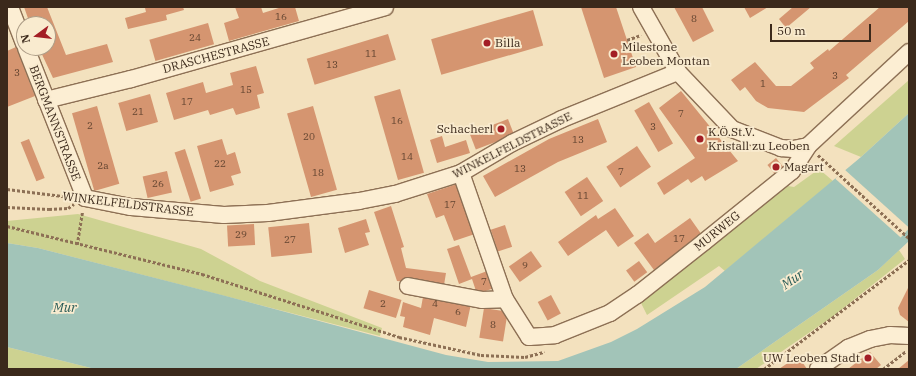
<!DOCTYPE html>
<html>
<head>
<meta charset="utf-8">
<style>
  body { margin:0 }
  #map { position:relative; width:916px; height:376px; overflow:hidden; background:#f3e1be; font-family:"IBM Plex Serif",serif }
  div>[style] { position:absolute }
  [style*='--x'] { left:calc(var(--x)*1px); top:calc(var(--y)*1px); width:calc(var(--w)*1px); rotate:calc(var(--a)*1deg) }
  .green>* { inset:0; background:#cdd291 }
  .water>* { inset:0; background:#a2c4b8 }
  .pier>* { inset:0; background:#f3e1be; transform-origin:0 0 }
  .building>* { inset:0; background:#d59570; transform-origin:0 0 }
  .path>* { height:2.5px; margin-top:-1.25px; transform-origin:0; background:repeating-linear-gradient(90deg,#8d7055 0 3px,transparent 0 5px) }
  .roads { filter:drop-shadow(1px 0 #8d7055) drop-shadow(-1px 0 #8d7055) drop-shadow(0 1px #8d7055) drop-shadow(0 -1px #8d7055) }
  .street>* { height:16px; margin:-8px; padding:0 8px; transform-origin:8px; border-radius:8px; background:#fceed3 }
  .dots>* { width:11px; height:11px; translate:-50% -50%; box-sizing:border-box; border:2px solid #f9ebcf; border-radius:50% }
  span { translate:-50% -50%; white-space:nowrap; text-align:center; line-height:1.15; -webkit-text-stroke:3.5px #f9ebcf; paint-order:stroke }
  .number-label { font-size:10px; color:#624430 }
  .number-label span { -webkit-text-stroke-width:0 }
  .poi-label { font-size:12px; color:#3b291b }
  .left { translate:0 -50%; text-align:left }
  .right { translate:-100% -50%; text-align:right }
  .street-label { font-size:12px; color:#3b291b }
  .water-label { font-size:13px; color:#295c57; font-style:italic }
  .frame { position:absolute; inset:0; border:8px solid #3b291b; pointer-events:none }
  .north { position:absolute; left:16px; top:16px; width:40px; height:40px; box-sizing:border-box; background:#f9ebcf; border:1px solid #ad9d87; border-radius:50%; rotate:255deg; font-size:11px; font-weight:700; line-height:16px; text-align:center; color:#3b291b }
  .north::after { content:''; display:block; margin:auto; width:14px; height:18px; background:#a31e25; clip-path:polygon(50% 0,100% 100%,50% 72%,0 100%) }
  .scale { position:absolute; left:770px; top:24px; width:101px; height:18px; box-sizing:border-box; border:2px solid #3b291b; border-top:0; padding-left:5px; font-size:12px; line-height:14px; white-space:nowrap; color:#3b291b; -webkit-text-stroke:3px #f9ebcf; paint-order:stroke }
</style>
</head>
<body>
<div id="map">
  <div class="green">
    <div style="clip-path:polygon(909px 80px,909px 113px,861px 157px,834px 146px)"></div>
    <div style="clip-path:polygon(819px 169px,833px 181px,725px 271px,719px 266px,647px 315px,641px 303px,788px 186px,794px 187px)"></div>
    <div style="clip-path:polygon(78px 214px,201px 249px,260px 281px,382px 328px,380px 336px,38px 248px,7px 243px,7px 221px)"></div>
    <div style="clip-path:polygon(899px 250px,905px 259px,832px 317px,756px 369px,736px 369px,878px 270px)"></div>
    <div style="clip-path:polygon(7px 347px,95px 369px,7px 369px)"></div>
  </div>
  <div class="water">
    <div style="clip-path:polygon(909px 113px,909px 241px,878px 270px,736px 369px,95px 369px,7px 347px,7px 243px,38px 248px,222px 295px,446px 355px,488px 362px,558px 361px,611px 342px,637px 329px,705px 287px,861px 157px)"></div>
  </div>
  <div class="pier">
    <div style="left:844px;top:169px;width:88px;height:13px;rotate:42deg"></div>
  </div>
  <div class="building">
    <div style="clip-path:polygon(24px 7px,47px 7px,66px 55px,107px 44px,113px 62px,53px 78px,39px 48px,48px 48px,48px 24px,30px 24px)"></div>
    <div style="clip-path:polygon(149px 7px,183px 7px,184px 10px,166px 15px,167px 20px,128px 29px,125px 18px,146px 12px,145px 8px)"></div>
    <div style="clip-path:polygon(235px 7px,261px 7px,263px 13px,282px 7px,295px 7px,299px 21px,229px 41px,224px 23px,239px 18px)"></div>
    <div style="clip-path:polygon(581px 7px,616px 7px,636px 67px,604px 78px)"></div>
    <div style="clip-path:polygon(674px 7px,702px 7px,714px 31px,693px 42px)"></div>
    <div style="clip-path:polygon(744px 7px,768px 7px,750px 18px)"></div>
    <div style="clip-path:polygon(793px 7px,811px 7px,786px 28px,779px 19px)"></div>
    <div style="clip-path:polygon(880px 7px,909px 7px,909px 21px,846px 75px,849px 78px,804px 112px,768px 108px,756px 101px,745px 87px,740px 91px,731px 80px,755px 62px,776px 86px,791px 86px,814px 68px,810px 63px,828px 49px,829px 51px)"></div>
    <div style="left:533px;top:10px;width:37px;height:106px;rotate:74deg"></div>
    <div style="left:208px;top:23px;width:22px;height:61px;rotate:74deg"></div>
    <div style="left:388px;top:34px;width:27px;height:85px;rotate:73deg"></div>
    <div style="clip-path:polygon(16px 47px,35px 96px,7px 107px,7px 51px)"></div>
    <div style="clip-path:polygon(256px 66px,264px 93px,257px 95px,260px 108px,236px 115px,233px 108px,210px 115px,208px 110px,174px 120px,166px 93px,203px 82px,206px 93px,233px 85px,230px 73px)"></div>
    <div style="left:400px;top:89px;width:87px;height:27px;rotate:74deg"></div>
    <div style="clip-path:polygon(681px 91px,738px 161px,705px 181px,702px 176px,691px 183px,688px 179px,664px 195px,657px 183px,695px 158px,659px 108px)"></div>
    <div style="left:150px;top:94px;width:29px;height:33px;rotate:74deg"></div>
    <div style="left:649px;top:102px;width:48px;height:17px;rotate:60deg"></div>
    <div style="left:97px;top:106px;width:81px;height:26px;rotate:74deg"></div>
    <div style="left:313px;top:106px;width:87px;height:27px;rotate:74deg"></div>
    <div style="left:508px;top:119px;width:17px;height:41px;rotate:69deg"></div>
    <div style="clip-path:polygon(598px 119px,607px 142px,558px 162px,495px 197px,483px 176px,549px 139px)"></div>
    <div style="clip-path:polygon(442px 136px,445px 147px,466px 140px,470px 153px,437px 163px,430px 140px)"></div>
    <div style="left:29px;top:139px;width:42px;height:9px;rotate:68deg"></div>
    <div style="clip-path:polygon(222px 139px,227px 155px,235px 152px,241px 173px,231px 176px,234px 185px,210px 192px,197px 146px)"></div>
    <div style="left:637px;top:146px;width:25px;height:37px;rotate:56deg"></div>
    <div style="left:185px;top:149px;width:52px;height:11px;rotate:72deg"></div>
    <div style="left:776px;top:158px;width:14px;height:11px;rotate:51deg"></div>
    <div style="left:167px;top:171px;width:22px;height:25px;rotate:77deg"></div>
    <div style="left:587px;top:177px;width:29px;height:27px;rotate:56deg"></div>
    <div style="clip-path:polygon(460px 183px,478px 233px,454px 241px,444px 215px,436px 218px,427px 194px)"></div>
    <div style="clip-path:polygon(391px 206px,404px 247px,401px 248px,406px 268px,446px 273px,444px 285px,397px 281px,374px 212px)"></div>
    <div style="clip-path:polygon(615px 208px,634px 236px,618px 247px,606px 230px,568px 256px,558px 242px,596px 215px,598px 219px)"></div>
    <div style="clip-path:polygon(690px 218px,702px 235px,654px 270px,634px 243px,648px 233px,655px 243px)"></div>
    <div style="clip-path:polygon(366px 219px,370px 232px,365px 233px,369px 245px,345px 253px,338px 228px)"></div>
    <div style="left:309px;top:223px;width:30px;height:41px;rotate:84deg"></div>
    <div style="left:254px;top:224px;width:21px;height:27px;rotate:87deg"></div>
    <div style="left:505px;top:225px;width:23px;height:15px;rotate:72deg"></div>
    <div style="clip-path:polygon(459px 245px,471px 277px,490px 270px,497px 287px,477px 294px,472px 279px,459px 284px,447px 249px)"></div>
    <div style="left:531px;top:251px;width:19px;height:27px;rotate:55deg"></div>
    <div style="left:639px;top:261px;width:14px;height:16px;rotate:54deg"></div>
    <div style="clip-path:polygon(909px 286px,909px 322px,900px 315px,898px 308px)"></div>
    <div style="left:369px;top:290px;width:34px;height:19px;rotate:17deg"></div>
    <div style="clip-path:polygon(424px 291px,471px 304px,466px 327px,434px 318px,430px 335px,403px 327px,405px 317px,400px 316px,403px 302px,421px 308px)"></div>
    <div style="left:551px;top:295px;width:21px;height:15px;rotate:62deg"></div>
    <div style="left:484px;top:308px;width:24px;height:30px;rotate:9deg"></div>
    <div style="clip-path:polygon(870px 352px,881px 365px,876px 369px,848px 369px)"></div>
    <div style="clip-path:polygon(798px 356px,807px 369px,779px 369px)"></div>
    <div style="clip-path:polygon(909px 360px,909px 369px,898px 369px)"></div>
  </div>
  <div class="path">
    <div style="--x:627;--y:40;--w:15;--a:-20"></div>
    <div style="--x:818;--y:155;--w:123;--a:42.4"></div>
    <div style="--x:7;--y:189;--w:64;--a:7.2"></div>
    <div style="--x:7;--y:207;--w:42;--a:2.7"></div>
    <div style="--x:49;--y:209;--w:19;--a:-3"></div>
    <div style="--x:68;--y:208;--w:7;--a:-34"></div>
    <div style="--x:7;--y:226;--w:201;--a:13.8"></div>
    <div style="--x:202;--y:274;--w:207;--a:17.7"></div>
    <div style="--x:399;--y:337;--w:84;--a:12.4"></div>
    <div style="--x:481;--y:355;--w:44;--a:2.6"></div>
    <div style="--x:525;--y:357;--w:20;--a:-15"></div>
    <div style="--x:77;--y:245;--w:33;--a:-81"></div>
    <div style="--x:764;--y:369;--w:181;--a:-36.9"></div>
    <div style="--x:883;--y:369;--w:29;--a:-38"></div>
  </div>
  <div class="roads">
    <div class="street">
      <div style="--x:10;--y:7;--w:39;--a:69"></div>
      <div style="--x:641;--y:7;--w:75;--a:60.4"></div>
      <div style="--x:678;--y:72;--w:79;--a:46.5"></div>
      <div style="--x:732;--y:129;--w:53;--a:21.2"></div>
      <div style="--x:781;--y:148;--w:12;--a:5"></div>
      <div style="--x:793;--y:149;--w:15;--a:-11"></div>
      <div style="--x:26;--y:48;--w:161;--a:68.5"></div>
      <div style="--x:85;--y:198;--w:47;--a:11.1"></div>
      <div style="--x:131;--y:207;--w:93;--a:4.9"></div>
      <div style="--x:224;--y:215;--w:44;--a:-2.6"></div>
      <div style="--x:268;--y:213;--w:92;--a:-7.5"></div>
      <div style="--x:359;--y:201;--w:37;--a:-11"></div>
      <div style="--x:395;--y:194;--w:69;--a:-17.7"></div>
      <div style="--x:461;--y:173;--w:59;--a:-30.5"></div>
      <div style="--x:512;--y:143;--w:55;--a:-25.6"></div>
      <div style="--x:562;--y:119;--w:125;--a:-22.1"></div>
      <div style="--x:46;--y:100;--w:88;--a:-13.9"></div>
      <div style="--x:131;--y:79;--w:264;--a:-15.8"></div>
      <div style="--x:461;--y:173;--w:133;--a:70.8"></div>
      <div style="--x:505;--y:299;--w:45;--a:57.7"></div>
      <div style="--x:529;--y:337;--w:26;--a:-4"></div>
      <div style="--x:555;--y:335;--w:59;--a:-21.8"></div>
      <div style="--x:610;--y:313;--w:32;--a:-34"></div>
      <div style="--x:637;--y:295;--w:85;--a:-38.3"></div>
      <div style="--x:704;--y:242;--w:113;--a:-38.9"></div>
      <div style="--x:792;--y:171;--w:30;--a:-57"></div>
      <div style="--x:808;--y:146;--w:138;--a:-42.9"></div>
      <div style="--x:408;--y:286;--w:75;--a:10.7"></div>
      <div style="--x:482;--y:300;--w:23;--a:-2"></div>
      <div style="--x:818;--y:369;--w:37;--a:-35"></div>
      <div style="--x:848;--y:348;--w:24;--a:-22"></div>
      <div style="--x:870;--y:339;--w:20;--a:-11"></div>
      <div style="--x:890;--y:335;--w:19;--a:3"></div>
    </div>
  </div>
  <div class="dots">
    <div style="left:487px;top:43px;background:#a31e25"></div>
    <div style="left:614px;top:54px;background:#a31e25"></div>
    <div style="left:501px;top:129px;background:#a31e25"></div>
    <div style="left:700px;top:139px;background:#a31e25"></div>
    <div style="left:776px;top:167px;background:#a31e25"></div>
    <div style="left:868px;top:358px;background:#a31e25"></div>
  </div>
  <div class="number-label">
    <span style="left:281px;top:17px">16</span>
    <span style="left:694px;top:19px">8</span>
    <span style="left:195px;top:38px">24</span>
    <span style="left:371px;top:54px">11</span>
    <span style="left:332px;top:65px">13</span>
    <span style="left:17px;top:73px">3</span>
    <span style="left:835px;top:76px">3</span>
    <span style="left:763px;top:84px">1</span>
    <span style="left:246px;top:90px">15</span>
    <span style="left:187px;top:102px">17</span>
    <span style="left:138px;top:112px">21</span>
    <span style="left:681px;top:114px">7</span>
    <span style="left:397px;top:121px">16</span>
    <span style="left:90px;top:126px">2</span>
    <span style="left:653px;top:127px">3</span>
    <span style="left:309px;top:137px">20</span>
    <span style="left:578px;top:140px">13</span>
    <span style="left:407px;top:157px">14</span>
    <span style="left:220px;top:164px">22</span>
    <span style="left:103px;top:166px">2a</span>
    <span style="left:520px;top:169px">13</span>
    <span style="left:621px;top:172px">7</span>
    <span style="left:318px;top:173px">18</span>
    <span style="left:158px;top:184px">26</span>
    <span style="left:583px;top:196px">11</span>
    <span style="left:450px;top:205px">17</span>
    <span style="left:241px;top:235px">29</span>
    <span style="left:679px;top:239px">17</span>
    <span style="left:290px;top:240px">27</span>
    <span style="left:525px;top:266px">9</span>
    <span style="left:484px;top:282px">7</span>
    <span style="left:383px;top:304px">2</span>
    <span style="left:435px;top:304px">4</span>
    <span style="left:458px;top:312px">6</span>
    <span style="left:493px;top:325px">8</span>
  </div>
  <div class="poi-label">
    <span class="left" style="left:495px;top:43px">Billa</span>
    <span class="left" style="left:622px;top:54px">Milestone<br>Leoben Montan</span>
    <span class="right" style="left:493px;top:129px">Schacherl</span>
    <span class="left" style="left:708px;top:139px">K.Ö.St.V.<br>Kristall zu Leoben</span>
    <span class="left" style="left:784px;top:167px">Magart</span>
    <span class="right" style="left:860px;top:358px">UW Leoben Stadt</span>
  </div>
  <div class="street-label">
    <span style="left:216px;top:55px;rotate:-15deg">DRASCHESTRASSE</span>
    <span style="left:55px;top:123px;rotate:69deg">BERGMANNSTRASSE</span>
    <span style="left:512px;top:145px;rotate:-27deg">WINKELFELDSTRASSE</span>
    <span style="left:128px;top:204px;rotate:7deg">WINKELFELDSTRASSE</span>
    <span style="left:717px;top:231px;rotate:-39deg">MURWEG</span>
  </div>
  <div class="water-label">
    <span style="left:793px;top:280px;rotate:-35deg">Mur</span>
    <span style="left:65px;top:308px">Mur</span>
  </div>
  <div class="frame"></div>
  <div class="north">N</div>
  <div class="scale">50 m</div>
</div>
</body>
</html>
